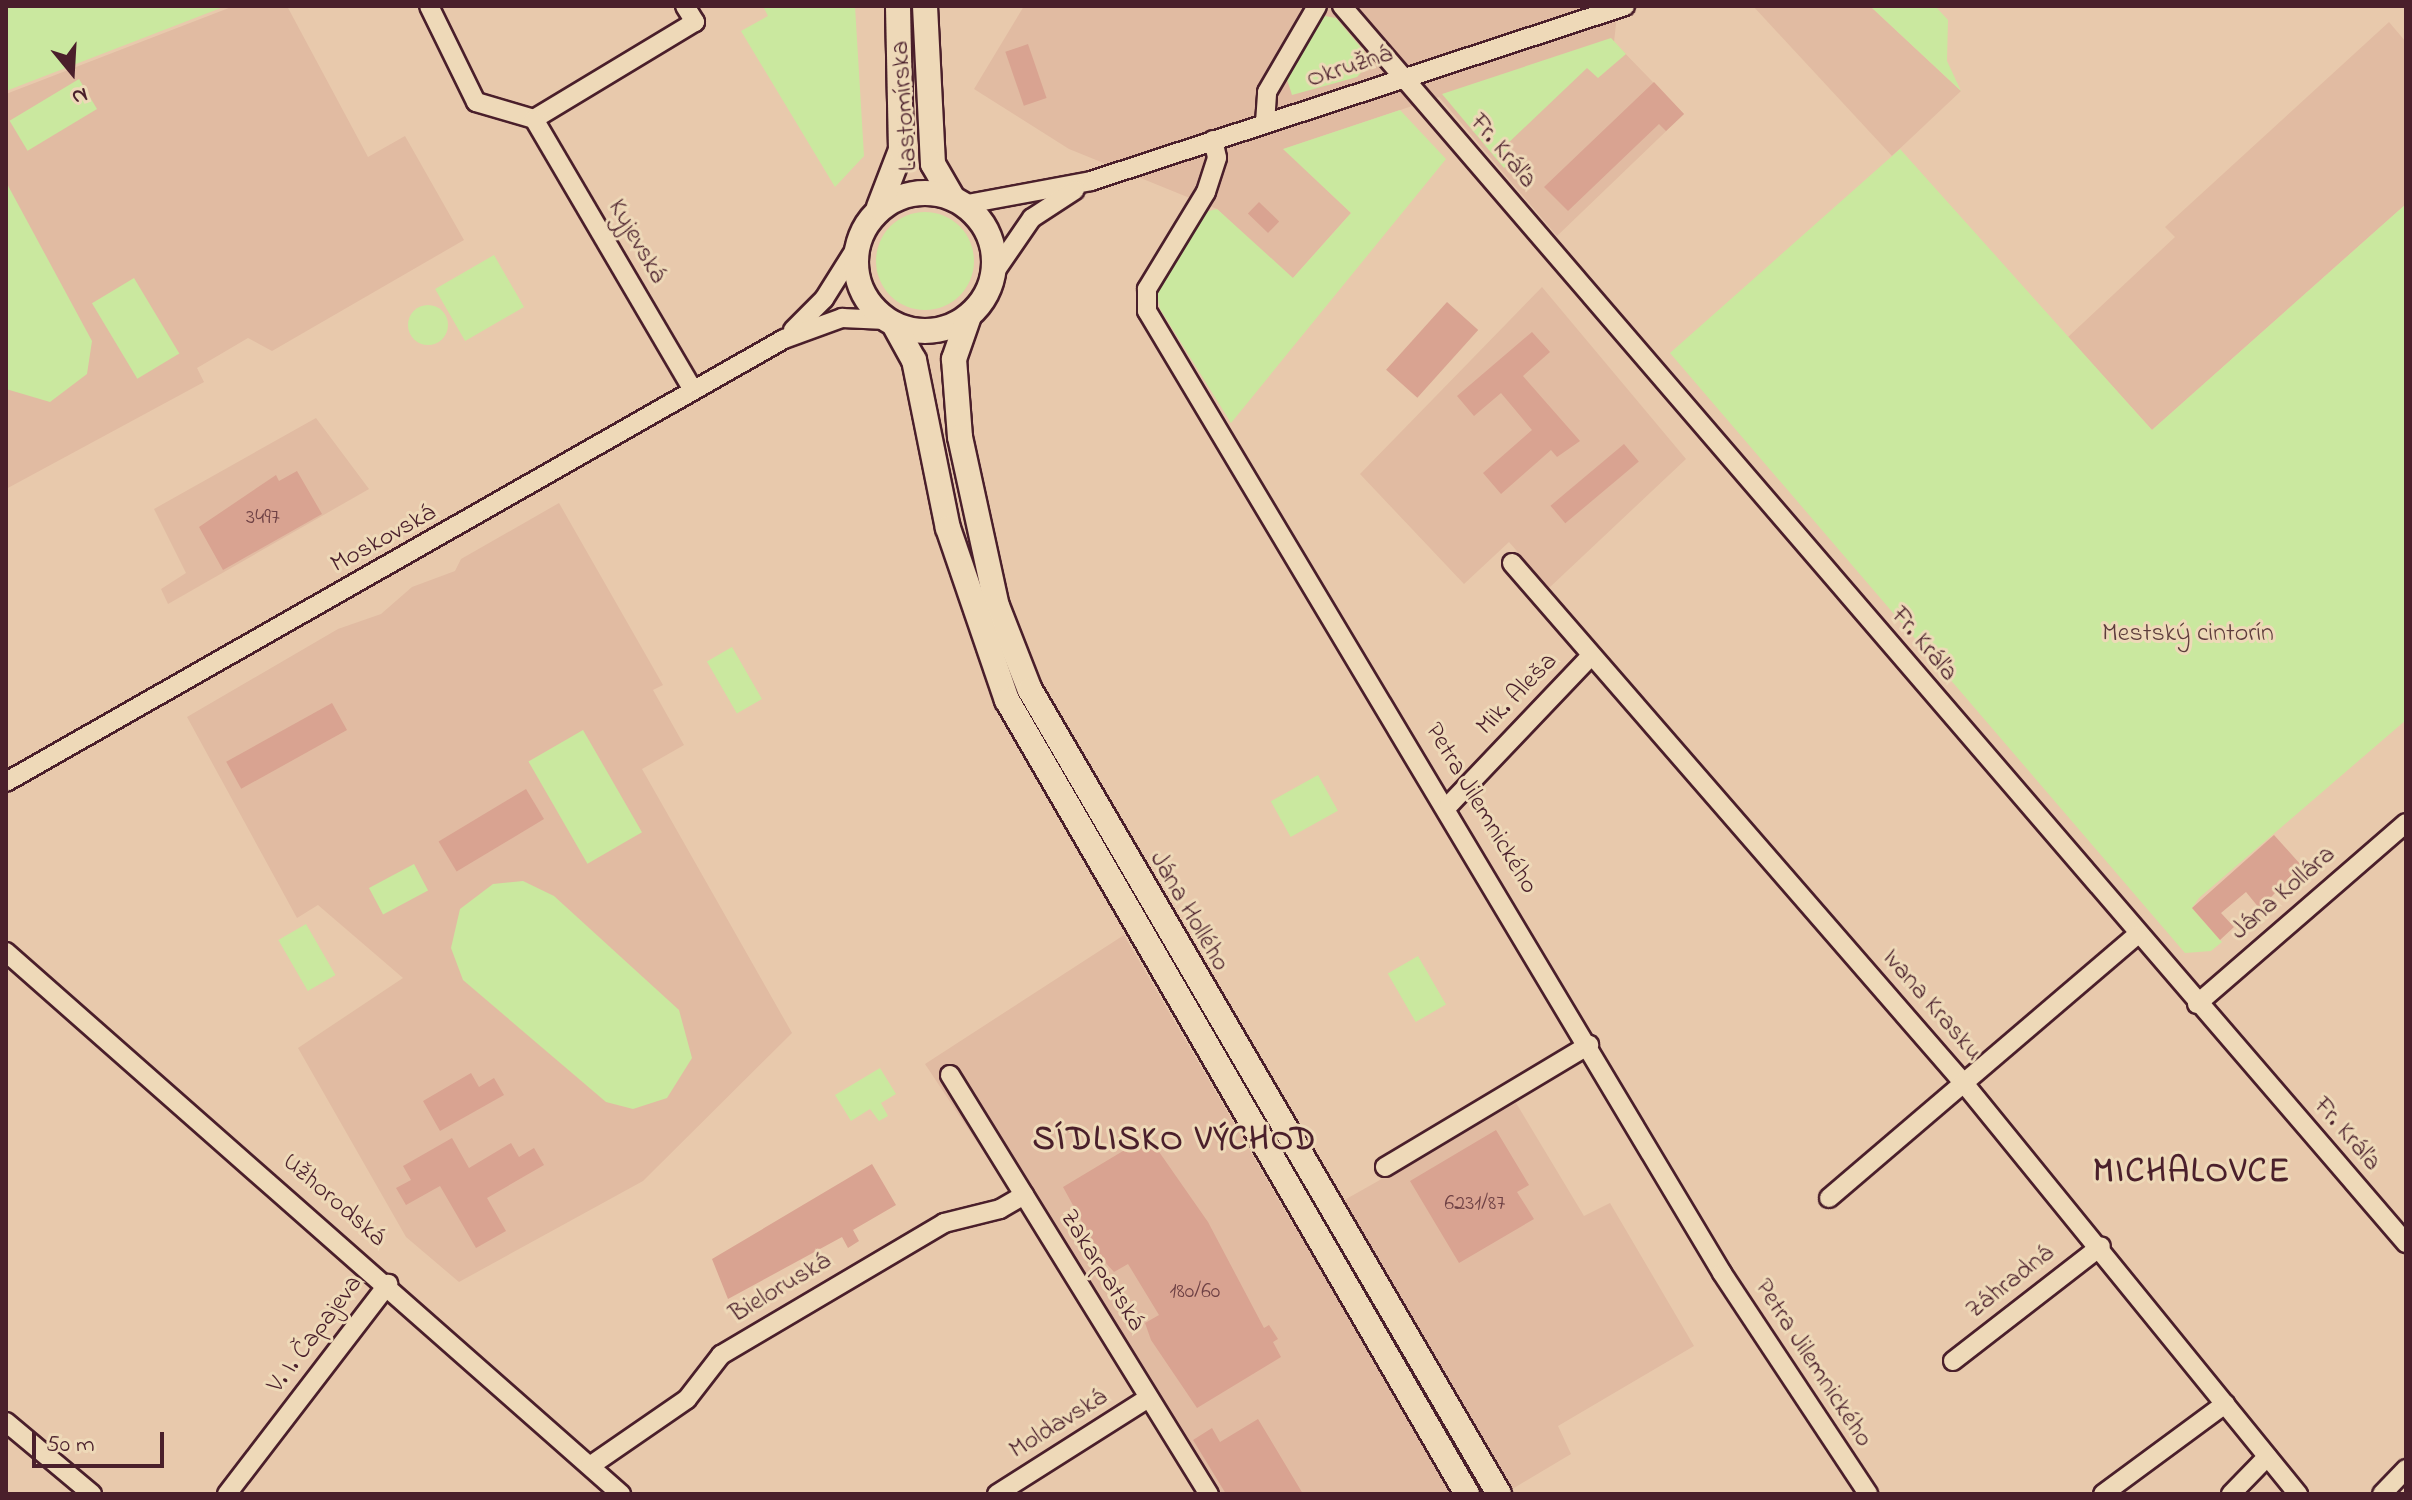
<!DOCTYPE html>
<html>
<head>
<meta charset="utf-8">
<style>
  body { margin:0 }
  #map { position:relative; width:2412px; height:1500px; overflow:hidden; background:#e8c9ac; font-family:"Indie Flower",sans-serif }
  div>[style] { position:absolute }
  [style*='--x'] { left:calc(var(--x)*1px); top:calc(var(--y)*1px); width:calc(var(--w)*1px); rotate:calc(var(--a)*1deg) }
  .built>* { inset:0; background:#e1bba2 }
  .green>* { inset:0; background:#cae89f; transform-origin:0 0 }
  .round { border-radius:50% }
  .building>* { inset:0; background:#d9a391; transform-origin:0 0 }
  .roads { filter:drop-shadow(2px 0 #4a1f2b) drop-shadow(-2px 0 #4a1f2b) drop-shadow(0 2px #4a1f2b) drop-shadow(0 -2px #4a1f2b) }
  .minor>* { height:18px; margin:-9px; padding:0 9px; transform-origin:9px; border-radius:9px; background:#eed9b8 }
  .tertiary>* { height:24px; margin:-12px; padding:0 12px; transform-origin:12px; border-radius:12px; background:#eed9b8 }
  .tertiary>.ring { margin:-12px; padding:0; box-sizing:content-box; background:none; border:24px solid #eed9b8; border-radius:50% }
  span { translate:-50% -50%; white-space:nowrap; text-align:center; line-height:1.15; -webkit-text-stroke:6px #eed9b8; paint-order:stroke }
  .number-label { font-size:22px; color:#6e4044 }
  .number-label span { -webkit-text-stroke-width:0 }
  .street-label { font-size:26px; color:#4a1f2b }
  .park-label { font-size:26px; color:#5d3d3c }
  .district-label { font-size:34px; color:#4a1f2b; font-weight:700; letter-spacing:2px }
  .frame { position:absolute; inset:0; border:8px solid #4a1f2b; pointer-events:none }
  .north { position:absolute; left:32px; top:32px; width:80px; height:80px; -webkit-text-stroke:6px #eed9b8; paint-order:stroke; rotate:162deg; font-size:22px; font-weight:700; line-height:32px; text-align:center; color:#4a1f2b }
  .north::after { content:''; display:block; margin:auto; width:28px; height:36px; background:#4a1f2b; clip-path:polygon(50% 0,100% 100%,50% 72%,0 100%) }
  .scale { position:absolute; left:32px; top:1432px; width:132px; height:36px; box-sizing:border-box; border:4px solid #4a1f2b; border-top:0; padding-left:10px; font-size:24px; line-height:28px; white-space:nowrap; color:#4a1f2b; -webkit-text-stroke:6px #eed9b8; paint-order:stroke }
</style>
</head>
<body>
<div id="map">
  <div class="built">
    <div style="clip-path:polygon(234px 6px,287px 6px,368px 157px,405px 136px,464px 240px,272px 351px,248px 338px,197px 368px,204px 382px,6px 489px,6px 94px)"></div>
    <div style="clip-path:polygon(1024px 6px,1618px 6px,1614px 42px,1684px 114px,1557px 236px,1439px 97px,1284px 149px,1351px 213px,1292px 279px,1217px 209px,1069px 149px,974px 89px)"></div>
    <div style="clip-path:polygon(1753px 6px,1870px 6px,1961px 91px,1892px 156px)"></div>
    <div style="clip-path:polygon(2389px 22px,2406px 42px,2406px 204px,2152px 430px,2068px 337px,2175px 237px,2165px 227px)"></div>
    <div style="clip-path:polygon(1542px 287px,1686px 459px,1549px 588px,1509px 542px,1464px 584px,1360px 474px)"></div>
    <div style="clip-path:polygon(316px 418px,369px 489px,168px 604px,161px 589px,186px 573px,154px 509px)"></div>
    <div style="clip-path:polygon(559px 503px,663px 685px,653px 690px,684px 745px,642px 769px,792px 1033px,643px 1181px,459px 1282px,406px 1237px,298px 1048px,403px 978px,318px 905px,297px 918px,187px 717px,338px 629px,381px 614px,412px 587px,455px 571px,461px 559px)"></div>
    <div style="clip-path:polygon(1124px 935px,1295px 1228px,1516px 1103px,1584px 1216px,1610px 1203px,1694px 1346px,1558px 1426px,1571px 1454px,1504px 1494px,1211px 1494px,925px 1064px)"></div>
  </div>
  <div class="green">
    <div style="clip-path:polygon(6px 6px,226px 6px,6px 91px)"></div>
    <div style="clip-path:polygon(763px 6px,855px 6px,864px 156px,835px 187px,741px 31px,768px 16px)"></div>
    <div style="clip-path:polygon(1870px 6px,1935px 6px,1948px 20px,1947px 61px,1961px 91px)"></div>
    <div style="clip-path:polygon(1325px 16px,1336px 18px,1364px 51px,1367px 66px,1357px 77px,1292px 95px,1285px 73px)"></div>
    <div style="clip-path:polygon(1611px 38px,1626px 54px,1598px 78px,1587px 68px,1505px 146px,1516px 158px,1504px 168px,1442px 94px)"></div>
    <div style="left:79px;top:79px;width:35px;height:81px;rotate:59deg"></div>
    <div style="clip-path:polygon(1400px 110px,1446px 159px,1231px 423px,1160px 309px,1155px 286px,1201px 213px,1217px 209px,1293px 278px,1351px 213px,1283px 149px)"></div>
    <div style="clip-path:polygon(1900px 149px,2152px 430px,2406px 204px,2406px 720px,2199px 898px,2192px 908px,2222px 942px,2211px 951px,2185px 953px,1670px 353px)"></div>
    <div style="clip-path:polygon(6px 182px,92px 341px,87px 374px,50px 402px,6px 389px)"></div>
    <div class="round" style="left:876px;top:212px;width:98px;height:98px"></div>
    <div style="left:494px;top:255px;width:60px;height:68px;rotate:60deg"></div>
    <div style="left:134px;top:278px;width:88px;height:49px;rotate:59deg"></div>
    <div class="round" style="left:408px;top:305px;width:40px;height:40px"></div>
    <div style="left:732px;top:647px;width:60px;height:29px;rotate:60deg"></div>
    <div style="left:583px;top:730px;width:118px;height:63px;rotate:60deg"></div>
    <div style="left:1318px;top:775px;width:41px;height:54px;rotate:61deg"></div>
    <div style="left:414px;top:864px;width:30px;height:51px;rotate:62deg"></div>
    <div style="clip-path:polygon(523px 881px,554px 896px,679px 1010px,692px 1058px,667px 1098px,633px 1109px,606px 1102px,463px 980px,451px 948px,460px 909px,493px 884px)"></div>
    <div style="left:306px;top:924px;width:59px;height:32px;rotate:60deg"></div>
    <div style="left:1418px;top:956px;width:56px;height:35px;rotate:60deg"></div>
    <div style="clip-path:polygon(880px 1068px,896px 1094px,881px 1103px,888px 1116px,879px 1121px,870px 1109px,851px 1121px,835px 1095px)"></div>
  </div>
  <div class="building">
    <div style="left:1028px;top:44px;width:57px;height:24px;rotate:71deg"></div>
    <div style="clip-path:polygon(1654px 82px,1684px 114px,1666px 131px,1659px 124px,1568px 211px,1544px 187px)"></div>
    <div style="left:1259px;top:202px;width:28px;height:16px;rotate:44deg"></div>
    <div style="left:1447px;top:302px;width:42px;height:91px;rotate:42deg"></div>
    <div style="clip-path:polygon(1532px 332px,1550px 352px,1523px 376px,1580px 441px,1557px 457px,1551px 450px,1501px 494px,1483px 473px,1532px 430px,1501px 393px,1474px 416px,1457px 396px)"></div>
    <div style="left:1624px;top:444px;width:23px;height:96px;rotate:50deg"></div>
    <div style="clip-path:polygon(297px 471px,322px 514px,223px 570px,199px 527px,276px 475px,279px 481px)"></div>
    <div style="left:332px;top:703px;width:31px;height:121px;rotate:61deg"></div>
    <div style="left:526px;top:789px;width:35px;height:102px;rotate:59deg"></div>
    <div style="clip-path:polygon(2274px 835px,2301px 865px,2260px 909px,2246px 892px,2221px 913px,2234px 927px,2220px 940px,2192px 908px)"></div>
    <div style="clip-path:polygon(471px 1073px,479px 1087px,494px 1078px,504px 1095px,440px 1131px,423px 1101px)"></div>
    <div style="clip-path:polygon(1496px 1130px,1529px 1185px,1517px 1192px,1534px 1219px,1459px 1263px,1410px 1181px)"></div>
    <div style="clip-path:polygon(1148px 1136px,1208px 1222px,1264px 1328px,1269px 1325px,1278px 1339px,1273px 1342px,1281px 1357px,1197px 1408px,1151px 1340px,1145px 1323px,1159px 1315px,1128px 1264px,1114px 1272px,1103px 1260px,1063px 1187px)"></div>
    <div style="clip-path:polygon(452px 1138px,469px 1168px,511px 1143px,519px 1157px,534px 1148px,544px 1165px,487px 1198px,506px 1231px,476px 1248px,440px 1186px,406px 1205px,396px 1188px,411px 1180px,403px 1166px)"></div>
    <div style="clip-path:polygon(872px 1164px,896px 1205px,853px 1230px,859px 1241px,848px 1248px,842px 1237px,728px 1299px,712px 1259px)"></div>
    <div style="clip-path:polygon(1258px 1419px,1303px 1494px,1226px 1494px,1193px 1440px,1212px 1428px,1220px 1442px)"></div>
  </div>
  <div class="roads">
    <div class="minor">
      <div style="--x:429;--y:6;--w:107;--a:63.9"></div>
      <div style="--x:476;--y:102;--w:60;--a:16.3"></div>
      <div style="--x:534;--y:119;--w:188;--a:-31.1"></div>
      <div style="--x:695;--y:22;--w:19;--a:-122"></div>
      <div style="--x:1342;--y:6;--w:1632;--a:49.3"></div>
      <div style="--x:534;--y:119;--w:314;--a:59.6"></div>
      <div style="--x:1265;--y:123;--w:31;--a:-86"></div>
      <div style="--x:1267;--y:92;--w:99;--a:-59.8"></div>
      <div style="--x:1213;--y:140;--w:18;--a:77"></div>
      <div style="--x:1217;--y:158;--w:36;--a:108"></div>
      <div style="--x:1206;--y:192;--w:114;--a:121.3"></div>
      <div style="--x:1147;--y:289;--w:22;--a:90"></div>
      <div style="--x:1147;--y:311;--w:1121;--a:59.13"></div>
      <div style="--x:1722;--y:1273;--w:265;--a:56.5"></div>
      <div style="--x:962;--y:205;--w:131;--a:-10.5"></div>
      <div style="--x:1091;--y:181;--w:562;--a:-18.14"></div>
      <div style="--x:990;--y:279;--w:74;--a:-55.5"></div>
      <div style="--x:1032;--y:218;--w:51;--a:-33.1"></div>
      <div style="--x:793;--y:330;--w:44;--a:-45"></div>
      <div style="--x:824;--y:299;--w:70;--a:-57.9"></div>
      <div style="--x:1512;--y:563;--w:694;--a:49.03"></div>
      <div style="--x:1967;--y:1087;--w:525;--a:50.88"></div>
      <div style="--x:6;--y:782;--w:895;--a:-29.66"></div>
      <div style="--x:784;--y:339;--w:62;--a:-19.9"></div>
      <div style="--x:842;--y:318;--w:44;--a:2.6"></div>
      <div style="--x:1449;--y:805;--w:206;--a:-46.4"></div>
      <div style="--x:6;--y:952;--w:820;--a:41.39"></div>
      <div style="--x:2197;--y:1004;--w:276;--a:-40.9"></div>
      <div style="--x:950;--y:1075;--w:493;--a:58.3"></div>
      <div style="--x:1385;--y:1167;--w:238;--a:-30.9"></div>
      <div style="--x:1829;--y:1198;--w:404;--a:-40.5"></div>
      <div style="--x:1953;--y:1361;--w:187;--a:-37.8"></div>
      <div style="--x:6;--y:1422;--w:112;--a:39.9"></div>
      <div style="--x:590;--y:1466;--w:118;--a:-34.6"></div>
      <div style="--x:687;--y:1399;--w:56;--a:-52.3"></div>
      <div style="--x:721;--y:1355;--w:259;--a:-30.6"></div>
      <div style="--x:944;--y:1223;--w:58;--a:-14"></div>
      <div style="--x:1000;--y:1209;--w:28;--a:-30"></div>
      <div style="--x:227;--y:1494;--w:265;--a:-52.5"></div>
      <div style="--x:997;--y:1494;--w:179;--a:-32.4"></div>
      <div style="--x:2103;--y:1494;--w:152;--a:-36.4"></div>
      <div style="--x:2231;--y:1494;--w:52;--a:-45.8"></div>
      <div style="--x:2382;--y:1494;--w:35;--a:-46"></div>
    </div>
    <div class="tertiary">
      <div style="--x:925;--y:6;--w:158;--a:87.1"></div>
      <div style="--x:933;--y:164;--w:39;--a:60"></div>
      <div class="ring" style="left:856px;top:193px;width:114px;height:114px"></div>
      <div style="--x:879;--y:207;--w:61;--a:-68.9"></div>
      <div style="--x:901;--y:150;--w:144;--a:-91.2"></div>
      <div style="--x:969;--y:316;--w:46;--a:109.2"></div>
      <div style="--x:954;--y:359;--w:78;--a:85.6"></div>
      <div style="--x:960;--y:437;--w:173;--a:77.7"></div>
      <div style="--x:997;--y:606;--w:90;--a:68.6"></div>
      <div style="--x:1030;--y:690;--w:931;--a:59.74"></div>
      <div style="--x:896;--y:328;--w:37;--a:61"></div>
      <div style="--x:914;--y:360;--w:171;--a:78.6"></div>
      <div style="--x:948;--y:528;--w:182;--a:71.1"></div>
      <div style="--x:1007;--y:700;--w:918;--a:59.91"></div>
    </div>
  </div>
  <div class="number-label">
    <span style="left:263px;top:519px">3497</span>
    <span style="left:1475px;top:1205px">6231/87</span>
    <span style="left:1195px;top:1293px">180/60</span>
  </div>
  <div class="street-label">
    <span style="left:1350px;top:68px;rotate:-18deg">Okružná</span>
    <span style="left:906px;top:106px;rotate:-94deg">Lastomírska</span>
    <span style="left:1502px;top:152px;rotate:50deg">Fr. Kráľa</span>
    <span style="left:636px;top:242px;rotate:60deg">Kyjevská</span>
    <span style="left:384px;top:540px;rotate:-29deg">Moskovská</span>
    <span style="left:1923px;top:645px;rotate:50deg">Fr. Kráľa</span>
    <span style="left:1518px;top:695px;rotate:-46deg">Mik. Aleša</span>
    <span style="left:1480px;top:809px;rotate:59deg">Petra Jilemnického</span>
    <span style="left:2284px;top:894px;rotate:-41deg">Jána Kollára</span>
    <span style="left:1188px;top:912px;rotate:60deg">Jána Hollého</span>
    <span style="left:1931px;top:1006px;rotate:49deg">Ivana Krasku</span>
    <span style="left:2346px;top:1135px;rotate:49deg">Fr. Kráľa</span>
    <span style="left:333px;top:1201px;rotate:41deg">Užhorodská</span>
    <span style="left:1101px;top:1271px;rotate:58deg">Zakarpatská</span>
    <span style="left:2011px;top:1283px;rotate:-38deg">Záhradná</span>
    <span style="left:781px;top:1289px;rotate:-31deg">Bieloruská</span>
    <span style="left:316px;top:1335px;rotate:-53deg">V. I. Čapajeva</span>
    <span style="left:1812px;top:1364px;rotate:57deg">Petra Jilemnického</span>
    <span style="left:1059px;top:1425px;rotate:-32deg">Moldavská</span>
  </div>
  <div class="park-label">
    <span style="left:2188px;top:635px">Mestský cintorín</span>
  </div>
  <div class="district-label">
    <span style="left:1175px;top:1142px">SÍDLISKO VÝCHOD</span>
    <span style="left:2192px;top:1174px">MICHALOVCE</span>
  </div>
  <div class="frame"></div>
  <div class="north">N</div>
  <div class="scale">50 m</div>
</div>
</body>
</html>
